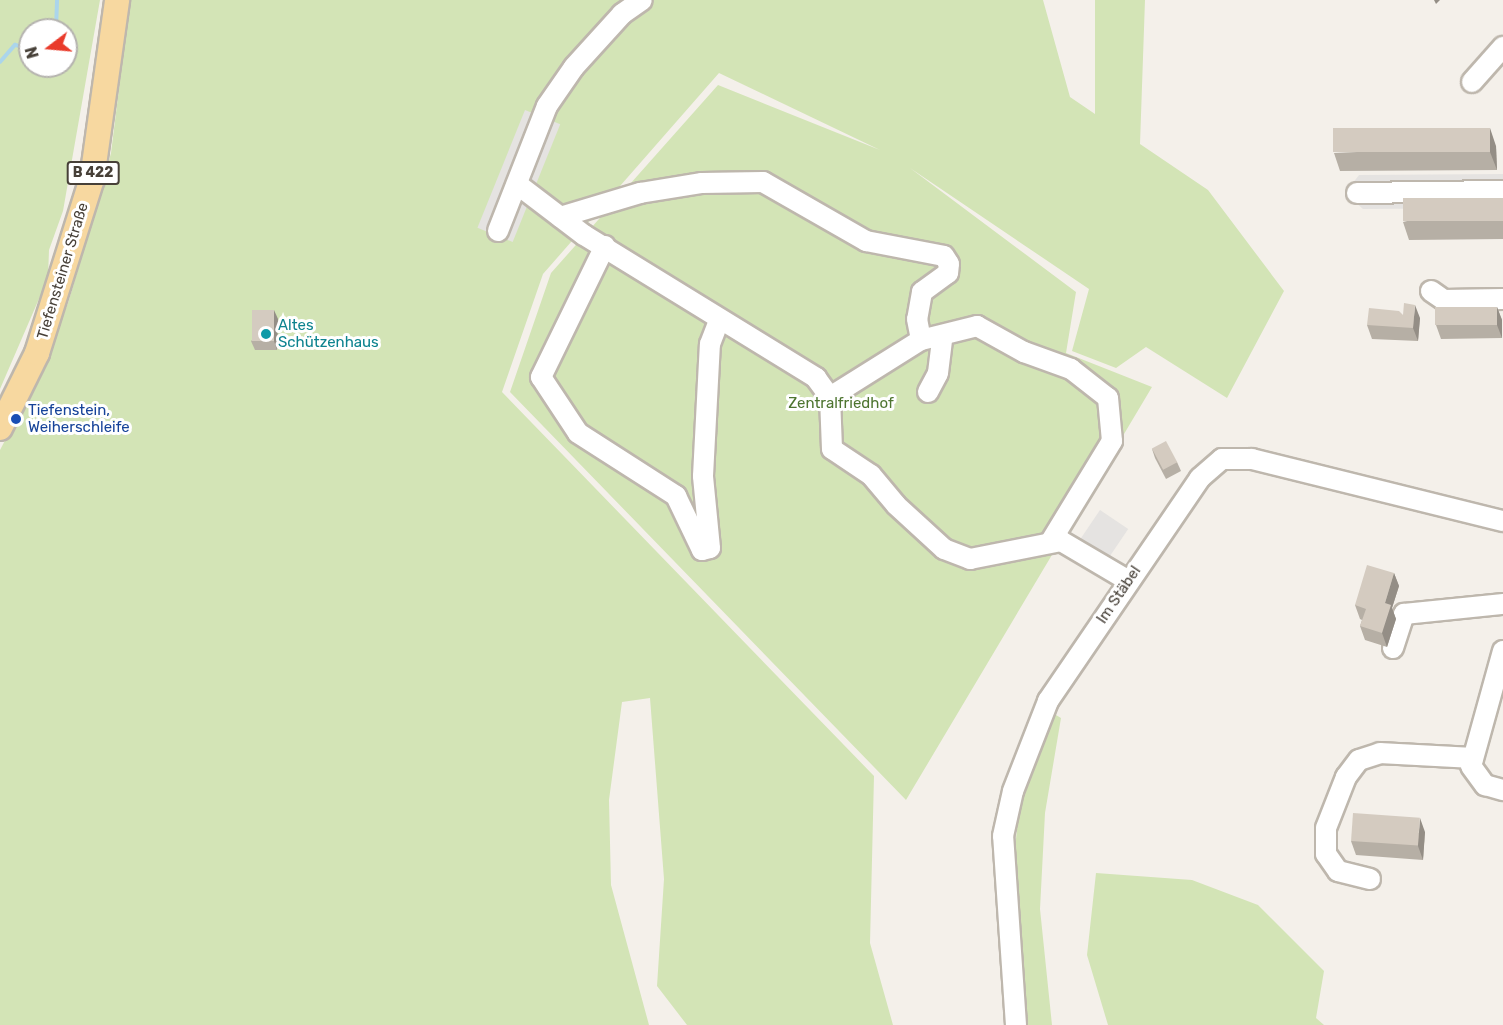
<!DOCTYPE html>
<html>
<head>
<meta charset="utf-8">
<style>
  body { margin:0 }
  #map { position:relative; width:1503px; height:1025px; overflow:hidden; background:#f4f0ea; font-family:Rubik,sans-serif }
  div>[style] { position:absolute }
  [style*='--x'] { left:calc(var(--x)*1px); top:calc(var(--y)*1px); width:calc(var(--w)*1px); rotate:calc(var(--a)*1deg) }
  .green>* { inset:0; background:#d3e4b6 }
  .parking>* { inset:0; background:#e5e3e1; transform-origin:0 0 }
  .stream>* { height:4px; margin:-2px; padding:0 2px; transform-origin:2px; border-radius:2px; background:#abd5eb }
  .roads { filter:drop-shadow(2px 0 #beb7ad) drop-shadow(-2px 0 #beb7ad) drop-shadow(0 2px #beb7ad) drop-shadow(0 -2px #beb7ad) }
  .minor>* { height:20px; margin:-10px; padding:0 10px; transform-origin:10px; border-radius:10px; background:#fff }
  .major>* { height:24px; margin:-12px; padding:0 12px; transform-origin:12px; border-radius:12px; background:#f7d8a0 }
  .wall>* { inset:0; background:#b6afa5 }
  .shaded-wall>* { inset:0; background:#948e86 }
  .building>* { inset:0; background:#d4cbc0; transform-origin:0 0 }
  .dots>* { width:16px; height:16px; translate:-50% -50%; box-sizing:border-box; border:3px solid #fff; border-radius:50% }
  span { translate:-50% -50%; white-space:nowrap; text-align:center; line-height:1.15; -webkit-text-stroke:6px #fff; paint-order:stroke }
  .shield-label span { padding:2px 4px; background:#fff; border:2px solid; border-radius:4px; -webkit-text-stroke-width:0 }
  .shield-label { font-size:14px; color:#474038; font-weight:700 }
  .street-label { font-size:15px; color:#474038 }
  .culture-label { font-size:15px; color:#0d838f }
  .left { translate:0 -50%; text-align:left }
  .park-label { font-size:15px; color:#4e7530 }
  .transit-label { font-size:15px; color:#164399 }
  .north { position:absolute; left:18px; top:18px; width:60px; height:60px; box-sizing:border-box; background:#fff; border:2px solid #b5b3af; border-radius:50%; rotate:254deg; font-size:16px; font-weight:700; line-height:24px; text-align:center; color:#474038 }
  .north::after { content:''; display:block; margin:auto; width:21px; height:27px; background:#e93b2b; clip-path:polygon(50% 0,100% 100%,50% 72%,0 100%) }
</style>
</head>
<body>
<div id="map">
  <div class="green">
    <div style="clip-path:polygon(evenodd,0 0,100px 0,63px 211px,49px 250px,48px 278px,0 389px,0 0,30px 30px,66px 30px,66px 66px,30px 66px,30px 30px)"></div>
    <div style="clip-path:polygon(130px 0,1043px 0,1070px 97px,1095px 114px,1095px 0,1145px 0,1140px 144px,1208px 190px,1284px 291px,1227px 398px,1146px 347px,1116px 368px,1072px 351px,1089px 289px,910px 168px,1076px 292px,1066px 353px,1152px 387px,906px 800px,510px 392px,551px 273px,718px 85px,880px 150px,719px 73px,543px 274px,502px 392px,874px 776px,870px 943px,893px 1025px,687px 1025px,657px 986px,664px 879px,650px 698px,622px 702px,609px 800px,611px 885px,649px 1025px,0 1025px,0 450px,40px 374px,68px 303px,95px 213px,111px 153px)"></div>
    <div style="clip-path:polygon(1051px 712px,1061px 718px,1045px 813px,1040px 909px,1052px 1025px,1020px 1025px,1014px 856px,1022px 786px)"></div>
    <div style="clip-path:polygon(1096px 873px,1192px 880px,1258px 905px,1324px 971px,1316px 1018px,1324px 1025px,1108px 1025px,1087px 955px)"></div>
  </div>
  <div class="parking">
    <div style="left:525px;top:110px;width:38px;height:127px;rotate:22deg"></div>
    <div style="clip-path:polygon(1503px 174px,1503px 208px,1363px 209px,1353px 200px,1352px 184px,1359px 175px)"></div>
    <div style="left:1100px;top:510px;width:34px;height:45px;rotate:34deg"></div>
  </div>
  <div class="stream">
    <div style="--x:56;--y:30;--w:30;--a:-88"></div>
    <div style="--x:0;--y:62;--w:23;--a:-49"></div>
    <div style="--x:15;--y:45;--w:15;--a:11"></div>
  </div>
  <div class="roads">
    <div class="minor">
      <div style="--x:1472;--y:82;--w:47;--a:-48.5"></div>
      <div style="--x:517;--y:184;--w:84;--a:37.3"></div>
      <div style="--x:584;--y:235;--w:273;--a:31.6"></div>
      <div style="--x:816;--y:378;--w:24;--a:54"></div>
      <div style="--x:830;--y:397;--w:52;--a:87.8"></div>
      <div style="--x:832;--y:449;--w:47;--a:33.7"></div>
      <div style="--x:871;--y:475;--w:39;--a:50"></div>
      <div style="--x:896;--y:505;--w:65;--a:42.5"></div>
      <div style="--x:944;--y:549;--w:28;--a:21"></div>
      <div style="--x:970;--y:559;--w:93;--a:-11.2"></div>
      <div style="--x:1061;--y:541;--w:79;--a:30.5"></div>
      <div style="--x:1357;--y:193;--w:146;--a:-0.8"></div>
      <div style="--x:560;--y:217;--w:84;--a:-16.7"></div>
      <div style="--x:640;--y:193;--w:63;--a:-9.2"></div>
      <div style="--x:702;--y:183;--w:61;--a:-0.9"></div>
      <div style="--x:763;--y:182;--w:119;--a:29.8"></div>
      <div style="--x:866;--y:241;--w:79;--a:10.9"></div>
      <div style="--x:944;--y:256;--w:9;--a:58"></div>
      <div style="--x:949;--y:264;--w:9;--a:96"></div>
      <div style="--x:948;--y:273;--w:32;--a:144"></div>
      <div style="--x:922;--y:292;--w:27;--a:100"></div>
      <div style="--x:917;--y:319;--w:21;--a:79"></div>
      <div style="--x:498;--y:231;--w:134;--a:-68.6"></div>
      <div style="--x:547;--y:106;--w:47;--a:-55.3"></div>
      <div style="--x:574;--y:67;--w:72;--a:-47.8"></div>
      <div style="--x:622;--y:14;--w:24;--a:-35"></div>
      <div style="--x:605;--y:246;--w:146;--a:116"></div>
      <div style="--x:541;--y:377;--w:67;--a:56.5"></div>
      <div style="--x:578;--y:433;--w:117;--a:32.7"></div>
      <div style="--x:676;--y:496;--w:60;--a:64.3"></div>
      <div style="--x:702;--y:550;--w:8;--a:-14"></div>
      <div style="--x:710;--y:548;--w:72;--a:-95.6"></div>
      <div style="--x:703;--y:476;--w:132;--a:-87"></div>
      <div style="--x:710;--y:344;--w:26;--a:-69"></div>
      <div style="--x:1431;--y:291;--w:16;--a:35"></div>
      <div style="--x:1444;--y:300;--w:59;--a:-1"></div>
      <div style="--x:928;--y:392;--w:21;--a:-62"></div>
      <div style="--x:938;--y:373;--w:38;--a:-83"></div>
      <div style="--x:830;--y:397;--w:107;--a:-32.1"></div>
      <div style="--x:921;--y:340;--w:58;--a:-14"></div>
      <div style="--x:977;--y:326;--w:54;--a:29"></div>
      <div style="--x:1024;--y:352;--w:50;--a:19.9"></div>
      <div style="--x:1071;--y:369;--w:47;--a:38.1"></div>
      <div style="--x:1108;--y:398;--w:43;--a:84.7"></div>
      <div style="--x:1112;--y:441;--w:117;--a:121.4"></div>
      <div style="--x:1393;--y:648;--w:36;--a:-72"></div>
      <div style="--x:1404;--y:614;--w:100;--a:-5.8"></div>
      <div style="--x:1503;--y:651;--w:119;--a:105.5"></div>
      <div style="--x:1471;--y:766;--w:24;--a:54"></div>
      <div style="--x:1485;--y:785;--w:19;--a:16"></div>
      <div style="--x:1370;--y:879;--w:33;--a:-166"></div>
      <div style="--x:1338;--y:871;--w:21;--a:-125"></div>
      <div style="--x:1326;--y:854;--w:26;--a:-90"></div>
      <div style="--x:1326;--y:828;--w:55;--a:-68.6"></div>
      <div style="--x:1346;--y:777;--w:21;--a:-53"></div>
      <div style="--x:1359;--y:760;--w:22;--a:-18"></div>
      <div style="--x:1380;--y:753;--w:93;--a:3.1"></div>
      <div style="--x:1016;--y:1025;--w:189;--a:-93.9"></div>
      <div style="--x:1003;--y:836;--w:46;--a:-77.5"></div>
      <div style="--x:1013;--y:791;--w:97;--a:-68.7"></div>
      <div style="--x:1048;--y:701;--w:270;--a:-55.7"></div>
      <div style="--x:1200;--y:478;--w:29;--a:-41"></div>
      <div style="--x:1222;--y:459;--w:30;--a:0"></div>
      <div style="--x:1252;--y:459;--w:259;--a:13.9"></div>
    </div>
    <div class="major">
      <div style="--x:0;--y:428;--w:84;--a:-63.7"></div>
      <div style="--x:37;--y:353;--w:182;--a:-72.5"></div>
      <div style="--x:92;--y:179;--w:181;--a:-82"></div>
    </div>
  </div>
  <div class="wall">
    <div style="clip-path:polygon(1496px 146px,1497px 170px,1340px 171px,1334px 153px)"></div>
    <div style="clip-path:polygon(1503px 198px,1503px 239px,1409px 240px,1403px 222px)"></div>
    <div style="clip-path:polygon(1497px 307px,1502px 320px,1502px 338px,1441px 339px,1436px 325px)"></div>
    <div style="clip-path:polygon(1403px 315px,1420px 318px,1418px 341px,1372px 339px,1367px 325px)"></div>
    <div style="clip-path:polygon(278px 319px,277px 350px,255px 350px,251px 341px)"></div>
    <div style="clip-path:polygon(1152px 449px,1177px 462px,1181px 471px,1166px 479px,1155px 458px)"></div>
    <div style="clip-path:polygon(1394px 573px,1399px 586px,1392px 608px,1396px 619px,1387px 647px,1365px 640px,1360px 626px,1362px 620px,1360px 619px,1355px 605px)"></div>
    <div style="clip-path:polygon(1425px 832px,1423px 860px,1356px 855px,1351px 841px)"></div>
  </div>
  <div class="shaded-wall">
    <div style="clip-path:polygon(1434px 0,1440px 0,1436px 4px)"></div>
    <div style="clip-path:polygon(1490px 128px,1496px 146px,1497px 170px,1490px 152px)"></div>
    <div style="clip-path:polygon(1415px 305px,1420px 318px,1418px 341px,1413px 328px)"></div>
    <div style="clip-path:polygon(1497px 307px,1502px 320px,1502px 338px,1497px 325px)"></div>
    <div style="clip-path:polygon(274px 310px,278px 319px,277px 350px,274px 341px)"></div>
    <div style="clip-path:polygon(1394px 573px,1399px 586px,1392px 608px,1396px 619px,1387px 647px,1382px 633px,1385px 603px)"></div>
    <div style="clip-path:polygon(1420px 818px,1425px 832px,1423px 860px,1418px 846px)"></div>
  </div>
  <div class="building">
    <div style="left:1490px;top:128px;width:24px;height:157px;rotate:90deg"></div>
    <div style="left:1503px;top:198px;width:23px;height:100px;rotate:90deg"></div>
    <div style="clip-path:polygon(1404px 303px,1415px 305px,1413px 328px,1367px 325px,1369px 308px,1399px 311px,1403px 315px)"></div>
    <div style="left:1435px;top:307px;width:62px;height:18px"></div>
    <div style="left:252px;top:310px;width:22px;height:31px"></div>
    <div style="left:1166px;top:441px;width:24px;height:16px;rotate:62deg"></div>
    <div style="clip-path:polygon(1367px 565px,1394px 573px,1385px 603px,1391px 605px,1382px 633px,1360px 626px,1366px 609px,1355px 605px)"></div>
    <div style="left:1353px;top:813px;width:67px;height:28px;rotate:4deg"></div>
  </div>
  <div class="dots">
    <div style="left:266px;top:334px;background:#0f9aa8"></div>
    <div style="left:16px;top:419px;background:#1a4fb4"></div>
  </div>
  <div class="shield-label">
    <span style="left:93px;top:173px">B 422</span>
  </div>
  <div class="street-label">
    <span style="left:63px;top:271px;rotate:-73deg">Tiefensteiner Straße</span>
    <span style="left:1119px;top:595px;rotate:-56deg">Im Stäbel</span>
  </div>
  <div class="culture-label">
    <span class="left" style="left:278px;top:334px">Altes<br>Schützenhaus</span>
  </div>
  <div class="park-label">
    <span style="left:841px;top:404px">Zentralfriedhof</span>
  </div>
  <div class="transit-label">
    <span class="left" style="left:28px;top:419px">Tiefenstein,<br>Weiherschleife</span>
  </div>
  <div class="north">N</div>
</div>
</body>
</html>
